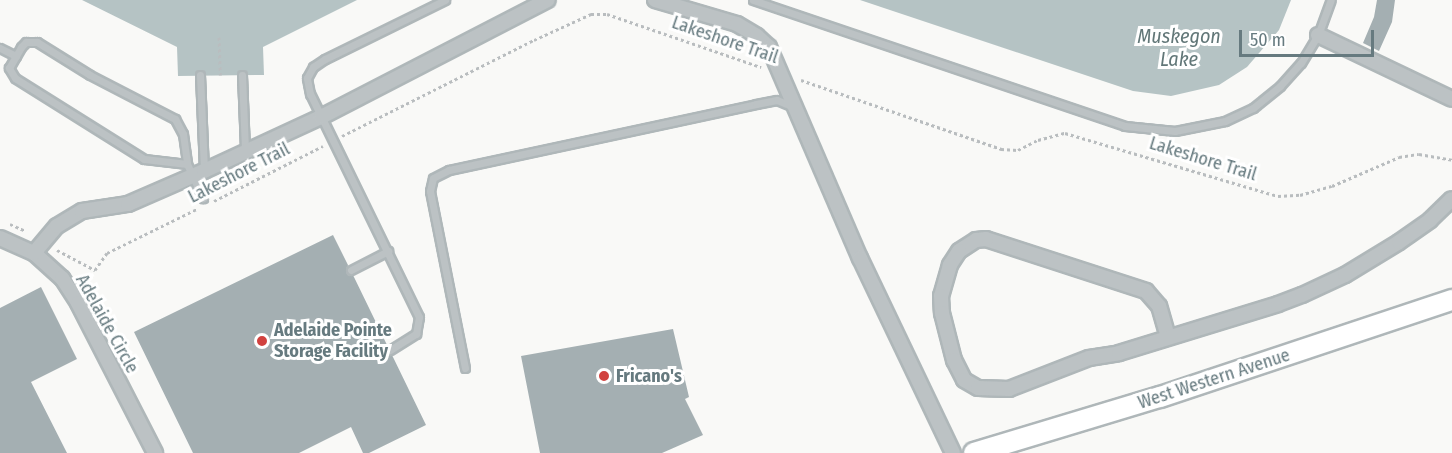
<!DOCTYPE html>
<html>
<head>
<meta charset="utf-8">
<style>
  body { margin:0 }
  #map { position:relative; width:1452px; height:453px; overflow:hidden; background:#f9f9f7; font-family:"Fira Sans Condensed",sans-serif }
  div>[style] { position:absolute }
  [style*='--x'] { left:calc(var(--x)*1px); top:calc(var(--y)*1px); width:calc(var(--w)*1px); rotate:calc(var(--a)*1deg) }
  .water>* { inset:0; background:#b5c3c4 }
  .building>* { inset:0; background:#a4afb2 }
  .path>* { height:3px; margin-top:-1.5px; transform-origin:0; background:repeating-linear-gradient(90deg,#b9bdbf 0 3px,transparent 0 6px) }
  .roads { filter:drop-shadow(2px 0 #afb7b9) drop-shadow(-2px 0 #afb7b9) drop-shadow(0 2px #afb7b9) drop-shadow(0 -2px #afb7b9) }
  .lane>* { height:7px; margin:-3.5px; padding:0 3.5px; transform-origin:3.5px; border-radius:3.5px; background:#bcc2c4 }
  .street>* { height:14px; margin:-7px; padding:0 7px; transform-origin:7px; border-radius:7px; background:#bcc2c4 }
  .secondary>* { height:20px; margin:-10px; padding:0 10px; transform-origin:10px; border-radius:10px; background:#fff }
  .dots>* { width:16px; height:16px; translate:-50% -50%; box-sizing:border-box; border:3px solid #fff; border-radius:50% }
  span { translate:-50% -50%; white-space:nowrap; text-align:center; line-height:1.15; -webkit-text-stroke:6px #fff; paint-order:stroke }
  .street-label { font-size:18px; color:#667a7f }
  .poi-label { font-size:18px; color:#667a7f; font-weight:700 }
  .left { translate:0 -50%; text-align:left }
  .water-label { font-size:20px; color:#627778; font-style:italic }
  .scale { position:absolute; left:1239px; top:30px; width:135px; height:27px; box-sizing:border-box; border:3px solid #667a7f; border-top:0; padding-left:8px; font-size:18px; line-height:21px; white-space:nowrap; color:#667a7f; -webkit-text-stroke:4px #fff; paint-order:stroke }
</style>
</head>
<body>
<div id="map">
  <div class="water">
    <div style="clip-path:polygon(82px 0,357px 0,263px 47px,264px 75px,178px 76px,177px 47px)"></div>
    <div style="clip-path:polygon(860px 0,1291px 0,1279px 30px,1247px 67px,1219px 85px,1171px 96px,1133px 91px)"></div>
  </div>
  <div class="building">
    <div style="clip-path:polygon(1377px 0,1395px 0,1392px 22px,1379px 51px,1363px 43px,1374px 17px)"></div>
    <div style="clip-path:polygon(333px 235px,348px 265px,346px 272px,353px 275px,387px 345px,385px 352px,392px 355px,426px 425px,369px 453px,363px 453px,351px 427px,299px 453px,193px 453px,134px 332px)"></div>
    <div style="clip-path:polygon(41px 287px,77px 359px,31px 382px,67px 453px,0 453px,0 308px)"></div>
    <div style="clip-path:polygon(673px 329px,689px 397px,685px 399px,703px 435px,662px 453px,540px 453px,521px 356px)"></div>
  </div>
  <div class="path">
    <div style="--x:219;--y:37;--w:38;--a:88"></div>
    <div style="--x:801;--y:80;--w:212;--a:19"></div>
    <div style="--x:1001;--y:149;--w:17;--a:3"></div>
    <div style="--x:1018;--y:150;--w:22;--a:-27"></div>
    <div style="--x:1038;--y:140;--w:28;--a:-15"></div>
    <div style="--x:1065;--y:133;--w:222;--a:16.5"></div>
    <div style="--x:1278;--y:196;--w:22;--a:-3"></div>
    <div style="--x:1300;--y:195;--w:33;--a:-16"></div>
    <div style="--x:1332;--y:186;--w:73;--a:-23.4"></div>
    <div style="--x:1399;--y:157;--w:20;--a:-9"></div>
    <div style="--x:1419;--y:154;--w:34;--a:10"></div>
    <div style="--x:342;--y:136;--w:215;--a:-26.6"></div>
    <div style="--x:534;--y:40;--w:63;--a:-24.5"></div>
    <div style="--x:591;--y:14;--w:16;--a:0"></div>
    <div style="--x:607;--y:14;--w:163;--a:19"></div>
    <div style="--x:214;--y:201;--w:122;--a:-26.8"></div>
    <div style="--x:10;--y:224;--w:17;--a:24"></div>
    <div style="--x:57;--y:250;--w:43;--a:27.8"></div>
    <div style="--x:95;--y:270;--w:21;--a:-55"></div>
    <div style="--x:107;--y:253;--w:100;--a:-26.1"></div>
  </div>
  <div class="roads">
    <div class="lane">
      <div style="--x:753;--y:0;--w:393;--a:18.7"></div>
      <div style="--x:1125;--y:126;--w:50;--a:5.7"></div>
      <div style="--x:1175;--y:131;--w:51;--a:-11.3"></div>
      <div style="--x:1225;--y:121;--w:31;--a:-25"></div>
      <div style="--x:1253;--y:108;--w:35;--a:-39"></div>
      <div style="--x:1280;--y:86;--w:31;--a:-48"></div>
      <div style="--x:1301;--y:63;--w:33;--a:-59"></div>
      <div style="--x:1318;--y:35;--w:37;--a:-70"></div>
      <div style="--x:0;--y:48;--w:18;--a:27"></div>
      <div style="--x:200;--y:75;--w:96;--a:87.6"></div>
      <div style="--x:242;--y:75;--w:76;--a:87.7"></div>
      <div style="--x:187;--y:164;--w:43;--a:-173.4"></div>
      <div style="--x:144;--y:159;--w:152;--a:-147.9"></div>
      <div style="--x:15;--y:78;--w:12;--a:-121"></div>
      <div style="--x:9;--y:68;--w:24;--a:-60"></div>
      <div style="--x:21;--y:47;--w:7;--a:-45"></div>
      <div style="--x:26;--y:42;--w:11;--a:0"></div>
      <div style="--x:37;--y:42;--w:62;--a:31.9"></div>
      <div style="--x:90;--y:75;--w:96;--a:27.4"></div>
      <div style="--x:175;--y:119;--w:17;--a:62"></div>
      <div style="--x:183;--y:134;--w:30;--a:82"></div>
      <div style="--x:187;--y:164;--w:38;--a:65"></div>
      <div style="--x:351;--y:270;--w:42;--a:-27.2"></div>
      <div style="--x:390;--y:350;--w:31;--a:-32"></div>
      <div style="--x:416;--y:334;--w:17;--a:-80"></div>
      <div style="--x:419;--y:317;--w:248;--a:-116"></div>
      <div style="--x:310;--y:94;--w:16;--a:-101"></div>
      <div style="--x:307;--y:78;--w:13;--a:-61"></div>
      <div style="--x:313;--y:67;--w:14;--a:-34"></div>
      <div style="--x:325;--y:59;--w:134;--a:-26.2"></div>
      <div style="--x:465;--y:368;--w:180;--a:-101.2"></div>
      <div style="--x:430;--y:191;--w:13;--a:-77"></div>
      <div style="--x:433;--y:178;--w:18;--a:-27"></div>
      <div style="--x:449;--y:170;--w:314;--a:-12.1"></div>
      <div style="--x:756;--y:104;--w:21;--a:-11"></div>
      <div style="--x:777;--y:100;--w:15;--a:23"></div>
    </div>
    <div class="street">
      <div style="--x:655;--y:0;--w:85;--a:16.3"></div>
      <div style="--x:737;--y:24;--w:23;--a:31"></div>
      <div style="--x:757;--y:36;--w:16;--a:43"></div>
      <div style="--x:769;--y:47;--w:230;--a:66.7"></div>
      <div style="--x:860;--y:258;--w:216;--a:64.5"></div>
      <div style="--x:1318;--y:35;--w:148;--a:25.5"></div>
      <div style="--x:0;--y:238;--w:37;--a:24"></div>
      <div style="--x:34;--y:253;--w:38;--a:42"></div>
      <div style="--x:62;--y:278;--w:30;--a:57"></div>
      <div style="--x:78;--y:303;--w:169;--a:62.8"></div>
      <div style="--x:34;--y:253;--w:35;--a:-50"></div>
      <div style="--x:57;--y:226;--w:29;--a:-31"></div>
      <div style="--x:82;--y:211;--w:47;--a:-8.7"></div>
      <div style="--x:128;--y:204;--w:83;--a:-23.5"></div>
      <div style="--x:204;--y:171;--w:129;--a:-24.8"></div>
      <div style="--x:321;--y:117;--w:255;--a:-27.3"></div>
      <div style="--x:1168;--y:337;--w:32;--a:-106"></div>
      <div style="--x:1159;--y:306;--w:20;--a:-131"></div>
      <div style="--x:1146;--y:291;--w:168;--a:-162"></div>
      <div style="--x:986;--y:239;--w:10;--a:174"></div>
      <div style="--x:976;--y:240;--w:20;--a:147"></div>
      <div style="--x:959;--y:251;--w:17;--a:123"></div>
      <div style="--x:950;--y:265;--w:32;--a:106"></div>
      <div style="--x:941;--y:296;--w:17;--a:87"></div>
      <div style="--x:942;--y:313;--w:49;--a:75.7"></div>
      <div style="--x:954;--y:360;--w:22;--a:63"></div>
      <div style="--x:964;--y:380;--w:16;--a:30"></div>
      <div style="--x:978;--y:388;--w:31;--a:2"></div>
      <div style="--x:1009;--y:389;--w:86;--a:-21.2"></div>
      <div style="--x:1089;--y:358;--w:30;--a:-9"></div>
      <div style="--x:1119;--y:353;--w:166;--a:-17.1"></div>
      <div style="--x:1278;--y:304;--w:26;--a:-21"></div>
      <div style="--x:1302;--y:295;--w:47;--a:-24.9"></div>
      <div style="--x:1345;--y:275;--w:63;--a:-31.4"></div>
      <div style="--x:1399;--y:242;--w:38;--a:-35"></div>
      <div style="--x:1430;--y:220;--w:30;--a:-44"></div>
    </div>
    <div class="secondary">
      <div style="--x:974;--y:453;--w:194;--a:-16.8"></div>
      <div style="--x:1160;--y:397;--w:308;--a:-18.4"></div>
    </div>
  </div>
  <div class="dots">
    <div style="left:262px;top:341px;background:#d1423f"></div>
    <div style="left:604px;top:376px;background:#d1423f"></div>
  </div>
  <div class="street-label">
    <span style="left:725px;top:40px;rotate:19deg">Lakeshore Trail</span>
    <span style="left:1203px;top:159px;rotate:17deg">Lakeshore Trail</span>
    <span style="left:239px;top:173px;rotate:-27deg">Lakeshore Trail</span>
    <span style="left:107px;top:324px;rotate:61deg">Adelaide Circle</span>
    <span style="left:1214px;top:379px;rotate:-18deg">West Western Avenue</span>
  </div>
  <div class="poi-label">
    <span class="left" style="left:274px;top:341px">Adelaide Pointe<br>Storage Facility</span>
    <span class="left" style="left:616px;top:376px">Fricano's</span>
  </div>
  <div class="water-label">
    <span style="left:1179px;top:48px">Muskegon<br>Lake</span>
  </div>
  <div class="scale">50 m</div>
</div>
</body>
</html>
